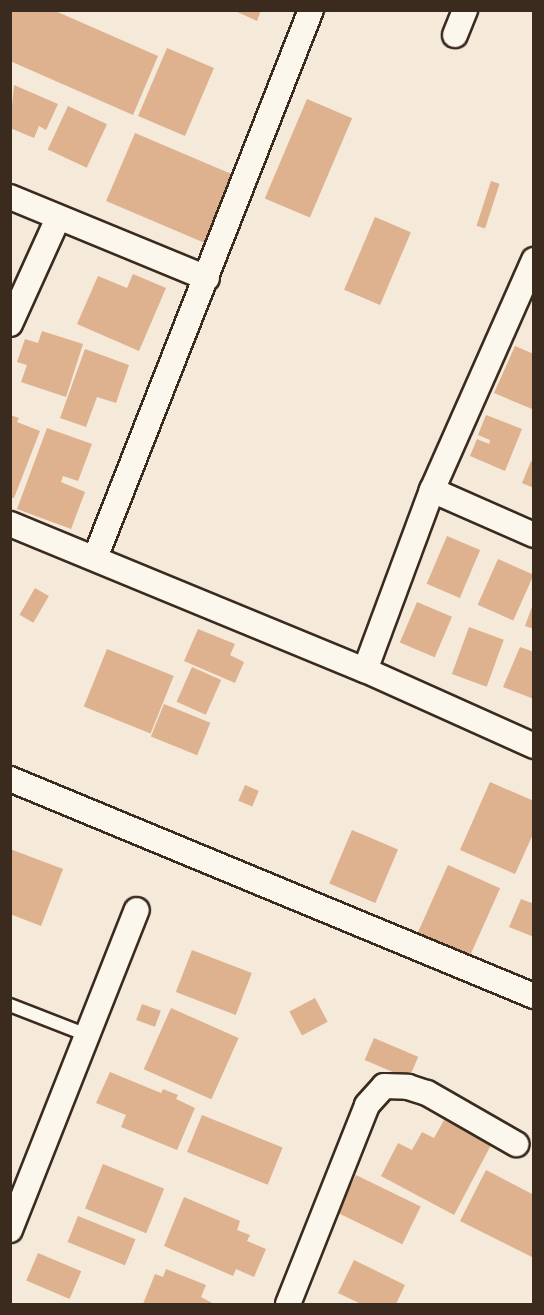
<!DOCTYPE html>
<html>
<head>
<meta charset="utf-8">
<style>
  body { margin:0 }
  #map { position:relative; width:544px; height:1315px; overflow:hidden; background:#f5e9d9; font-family:"Indie Flower",sans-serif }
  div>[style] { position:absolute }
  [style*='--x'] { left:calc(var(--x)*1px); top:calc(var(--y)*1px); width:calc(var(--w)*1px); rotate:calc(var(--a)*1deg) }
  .building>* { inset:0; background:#deb18f; transform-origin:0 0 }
  .roads { filter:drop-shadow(2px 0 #3b2a1e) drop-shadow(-2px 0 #3b2a1e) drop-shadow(0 2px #3b2a1e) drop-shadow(0 -2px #3b2a1e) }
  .lane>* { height:12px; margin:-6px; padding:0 6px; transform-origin:6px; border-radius:6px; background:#fbf7ec }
  .street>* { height:24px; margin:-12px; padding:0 12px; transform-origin:12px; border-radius:12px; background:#fbf7ec }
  span { translate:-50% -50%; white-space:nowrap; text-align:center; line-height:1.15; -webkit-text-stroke:4.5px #fbf7ec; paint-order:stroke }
  .frame { position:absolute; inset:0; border:12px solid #3b2a1e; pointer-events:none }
</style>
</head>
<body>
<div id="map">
  <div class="building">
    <div style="clip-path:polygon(10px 10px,53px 10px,158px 56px,133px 115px,10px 61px)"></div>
    <div style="clip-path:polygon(233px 10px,261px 10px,257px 21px)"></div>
    <div style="left:167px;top:48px;width:51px;height:74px;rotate:23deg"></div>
    <div style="clip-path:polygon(14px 85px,58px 104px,46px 130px,39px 126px,34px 138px,10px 128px)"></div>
    <div style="left:307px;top:99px;width:49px;height:108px;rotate:23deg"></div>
    <div style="left:68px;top:106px;width:43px;height:48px;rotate:25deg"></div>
    <div style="left:135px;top:133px;width:106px;height:74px;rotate:23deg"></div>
    <div style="left:491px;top:181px;width:9px;height:47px;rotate:18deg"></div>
    <div style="left:375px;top:217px;width:39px;height:79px;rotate:23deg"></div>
    <div style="clip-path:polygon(133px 274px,166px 288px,139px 351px,77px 324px,98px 276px,127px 288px)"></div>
    <div style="clip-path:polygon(42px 331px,83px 344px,66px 397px,21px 382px,27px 365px,17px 362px,25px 339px,38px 343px)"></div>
    <div style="clip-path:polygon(515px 346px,534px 354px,532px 409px,494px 393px)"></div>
    <div style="clip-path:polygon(85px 349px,129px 365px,116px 403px,97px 397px,86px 427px,60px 418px)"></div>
    <div style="clip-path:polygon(10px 415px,19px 418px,17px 422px,40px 431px,14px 498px,10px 497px)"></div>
    <div style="clip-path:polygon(486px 415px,522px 429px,505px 471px,470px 456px,477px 439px,489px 444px,490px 440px,478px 435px)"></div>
    <div style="clip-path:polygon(47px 428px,92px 444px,78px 481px,63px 476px,61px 482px,85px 492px,71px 529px,17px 509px)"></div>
    <div style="clip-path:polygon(531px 461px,534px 463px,534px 488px,522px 483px)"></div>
    <div style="left:447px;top:536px;width:36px;height:52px;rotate:23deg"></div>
    <div style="left:498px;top:559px;width:39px;height:50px;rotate:24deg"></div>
    <div style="left:35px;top:588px;width:16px;height:31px;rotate:30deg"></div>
    <div style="left:417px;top:602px;width:38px;height:44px;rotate:23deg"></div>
    <div style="clip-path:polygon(533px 604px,534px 604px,534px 629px,525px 626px)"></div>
    <div style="left:469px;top:627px;width:37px;height:50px;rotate:20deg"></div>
    <div style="clip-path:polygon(198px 629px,235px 644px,230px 655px,244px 662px,235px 683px,184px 661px)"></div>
    <div style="clip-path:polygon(520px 647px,534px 652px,534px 699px,503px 687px)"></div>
    <div style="left:107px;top:649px;width:72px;height:62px;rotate:22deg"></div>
    <div style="left:192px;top:667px;width:32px;height:38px;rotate:24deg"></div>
    <div style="left:164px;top:704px;width:50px;height:35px;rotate:22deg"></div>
    <div style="clip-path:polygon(490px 782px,534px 801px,534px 832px,515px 874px,460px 850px)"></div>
    <div style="left:245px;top:785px;width:15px;height:17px;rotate:23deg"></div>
    <div style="left:352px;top:830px;width:50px;height:58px;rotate:23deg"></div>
    <div style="clip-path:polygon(10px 849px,63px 869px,41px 926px,10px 914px)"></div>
    <div style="left:448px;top:865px;width:57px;height:77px;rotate:24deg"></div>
    <div style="clip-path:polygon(521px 899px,534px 904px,534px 937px,509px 927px)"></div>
    <div style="left:192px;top:950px;width:64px;height:45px;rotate:21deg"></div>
    <div style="left:315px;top:998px;width:27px;height:29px;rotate:62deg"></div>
    <div style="left:142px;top:1004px;width:20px;height:17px;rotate:20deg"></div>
    <div style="left:171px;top:1008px;width:74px;height:67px;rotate:24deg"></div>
    <div style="left:374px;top:1038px;width:48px;height:24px;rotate:23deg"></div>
    <div style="clip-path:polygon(110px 1072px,161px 1093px,163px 1089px,178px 1095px,176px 1099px,195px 1108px,177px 1150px,121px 1127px,126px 1115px,96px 1103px)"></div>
    <div style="left:202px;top:1115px;width:87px;height:40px;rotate:22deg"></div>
    <div style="clip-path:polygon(444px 1120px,491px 1145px,454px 1215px,381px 1176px,398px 1143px,412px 1150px,422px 1132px,434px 1138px)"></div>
    <div style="left:103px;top:1164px;width:66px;height:48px;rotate:22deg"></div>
    <div style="clip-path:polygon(486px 1170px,534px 1195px,534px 1258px,460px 1221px)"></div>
    <div style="left:356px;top:1175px;width:72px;height:42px;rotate:26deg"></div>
    <div style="clip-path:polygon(184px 1197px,240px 1221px,237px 1230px,250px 1235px,247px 1241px,266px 1249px,254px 1277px,236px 1269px,233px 1276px,164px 1246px)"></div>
    <div style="left:78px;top:1216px;width:62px;height:28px;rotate:22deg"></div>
    <div style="left:38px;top:1253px;width:47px;height:30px;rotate:23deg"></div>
    <div style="clip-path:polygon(354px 1260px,405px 1285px,396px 1304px,361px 1304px,338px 1293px)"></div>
    <div style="clip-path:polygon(166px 1269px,206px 1285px,201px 1297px,214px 1304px,143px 1304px,155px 1274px,163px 1277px)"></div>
  </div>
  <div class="roads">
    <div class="lane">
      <div style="--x:10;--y:1005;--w:83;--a:21.3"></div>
    </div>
    <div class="street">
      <div style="--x:455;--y:35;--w:27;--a:-68"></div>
      <div style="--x:10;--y:197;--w:213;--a:22.4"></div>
      <div style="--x:534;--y:260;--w:252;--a:113.9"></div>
      <div style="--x:432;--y:490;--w:192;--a:110.4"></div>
      <div style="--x:365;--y:670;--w:185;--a:24.2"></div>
      <div style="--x:10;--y:324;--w:116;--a:-65.6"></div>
      <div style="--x:432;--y:490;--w:111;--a:23.8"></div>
      <div style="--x:10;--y:524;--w:384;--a:22.4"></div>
      <div style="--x:95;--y:558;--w:589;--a:-68.49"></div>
      <div style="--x:10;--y:779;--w:567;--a:22.5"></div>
      <div style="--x:10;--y:1230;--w:344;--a:-68.4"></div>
      <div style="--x:288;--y:1304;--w:214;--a:-68.3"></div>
      <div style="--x:367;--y:1105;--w:25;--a:-48"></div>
      <div style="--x:384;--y:1086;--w:24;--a:2"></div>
      <div style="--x:408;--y:1087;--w:20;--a:18"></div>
      <div style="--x:427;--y:1093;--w:103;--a:29.8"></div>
    </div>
  </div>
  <div class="frame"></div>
</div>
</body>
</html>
